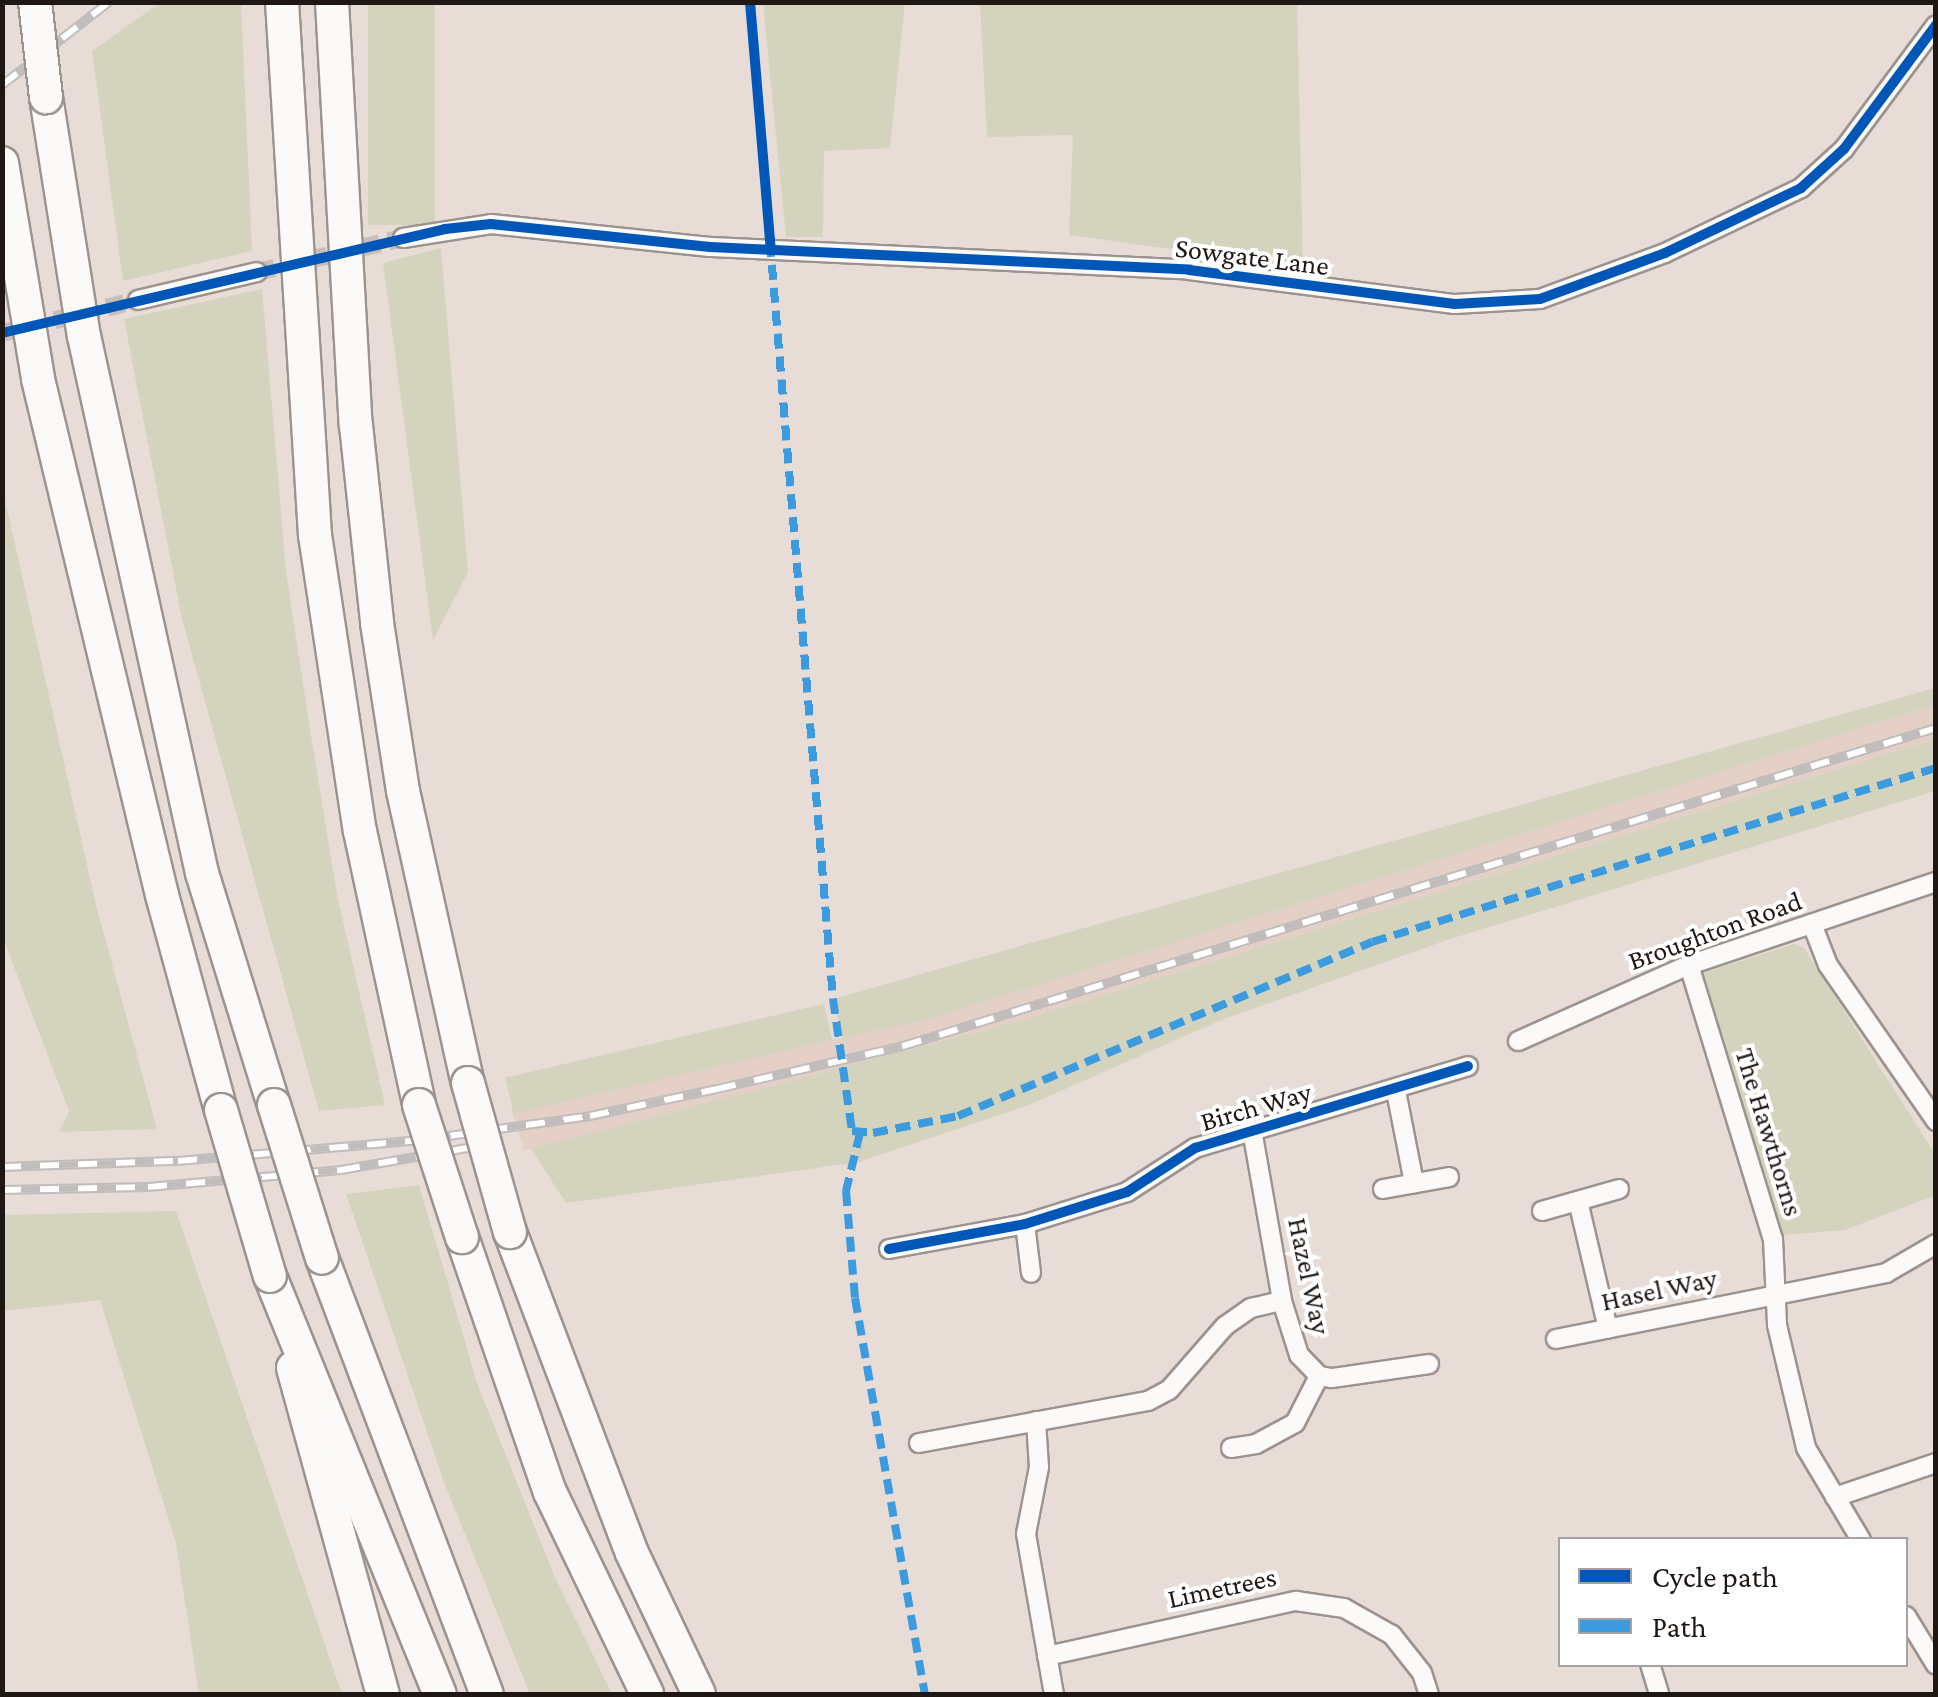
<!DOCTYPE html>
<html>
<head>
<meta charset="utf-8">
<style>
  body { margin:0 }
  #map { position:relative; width:1938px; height:1697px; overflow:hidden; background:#e7dcd6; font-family:"Crimson Pro",serif }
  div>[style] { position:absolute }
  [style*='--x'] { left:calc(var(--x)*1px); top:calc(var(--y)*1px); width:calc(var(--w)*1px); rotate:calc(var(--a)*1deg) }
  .built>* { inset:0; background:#e4d0c6 }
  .green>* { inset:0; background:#d4d4be; transform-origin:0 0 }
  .minor-tunnel>* { height:18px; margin-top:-9px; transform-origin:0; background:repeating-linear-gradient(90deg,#c9beb9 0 18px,transparent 0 27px) }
  .roads { filter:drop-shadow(2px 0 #9c938f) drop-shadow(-2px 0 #9c938f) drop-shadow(0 2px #9c938f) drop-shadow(0 -2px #9c938f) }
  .minor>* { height:18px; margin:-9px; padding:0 9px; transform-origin:9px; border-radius:9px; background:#fbfaf9 }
  .motorway>* { height:32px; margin:-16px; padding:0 16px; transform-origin:16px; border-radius:16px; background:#fbfaf9 }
  .rail>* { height:10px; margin-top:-5px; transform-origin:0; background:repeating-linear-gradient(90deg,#fff 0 19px,#c0bdbc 0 38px); box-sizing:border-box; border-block:2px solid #c0bdbc }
  .bridges { filter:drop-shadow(2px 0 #9c938f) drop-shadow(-2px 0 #9c938f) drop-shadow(0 2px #9c938f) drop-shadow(0 -2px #9c938f) }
  .motorway-bridge>* { height:32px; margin:-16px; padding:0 16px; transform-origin:16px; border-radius:16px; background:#fbfaf9 }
  .quiet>* { height:8px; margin-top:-4px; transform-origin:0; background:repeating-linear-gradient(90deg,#3c9ade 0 15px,transparent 0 23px) }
  .cycleway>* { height:10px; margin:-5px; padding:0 5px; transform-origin:5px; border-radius:5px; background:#0057b8 }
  span { translate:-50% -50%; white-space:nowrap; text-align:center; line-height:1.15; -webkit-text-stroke:8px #fff; paint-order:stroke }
  .street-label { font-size:28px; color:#1e1714 }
  .frame { position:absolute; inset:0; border:5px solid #1e1714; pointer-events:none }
  .legend { position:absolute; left:1558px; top:1537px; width:350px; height:130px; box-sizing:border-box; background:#fff; border:2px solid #a5a2a1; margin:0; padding:12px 18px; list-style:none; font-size:30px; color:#1e1714 }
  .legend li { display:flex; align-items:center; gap:20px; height:50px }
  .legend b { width:50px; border:2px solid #a5a2a1 }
</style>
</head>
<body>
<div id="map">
  <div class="built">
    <div style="clip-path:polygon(1935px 705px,1935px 739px,1022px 1020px,524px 1151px,511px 1108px,926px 1020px)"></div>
  </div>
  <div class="green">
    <div style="clip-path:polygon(160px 3px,241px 3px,252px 251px,123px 281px,92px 51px)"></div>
    <div style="left:368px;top:3px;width:67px;height:222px"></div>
    <div style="clip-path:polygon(763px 3px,905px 3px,890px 148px,824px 151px,823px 237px,786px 237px)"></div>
    <div style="clip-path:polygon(980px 3px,1297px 3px,1303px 267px,1069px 235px,1073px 135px,987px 137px)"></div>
    <div style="clip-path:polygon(441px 248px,468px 572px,433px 640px,383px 263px)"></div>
    <div style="clip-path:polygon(262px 289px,286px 572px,309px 723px,337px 895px,385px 1105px,319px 1111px,182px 619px,124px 319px)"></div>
    <div style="clip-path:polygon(3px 491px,96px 905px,157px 1129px,59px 1132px,69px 1111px,3px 938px)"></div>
    <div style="clip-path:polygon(1935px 688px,1935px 705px,926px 1020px,843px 1038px,833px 999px)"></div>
    <div style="clip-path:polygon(1935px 739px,1935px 791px,1450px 939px,1221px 1020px,1027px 1106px,859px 1162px,566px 1203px,531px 1149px,1022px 1020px)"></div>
    <div style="clip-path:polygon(1794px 944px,1804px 948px,1935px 1154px,1936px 1195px,1845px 1230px,1782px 1235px,1703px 973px)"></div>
    <div style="left:824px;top:1004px;width:37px;height:327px;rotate:77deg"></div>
    <div style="clip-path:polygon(419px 1185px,478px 1386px,554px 1575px,612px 1694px,530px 1694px,445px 1485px,346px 1194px)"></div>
    <div style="clip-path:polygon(176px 1211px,342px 1694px,199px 1694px,176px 1543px,100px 1300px,3px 1311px,3px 1215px)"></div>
  </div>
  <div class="minor-tunnel">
    <div style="--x:257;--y:272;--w:150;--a:-13.1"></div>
    <div style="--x:2;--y:333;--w:140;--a:-13.6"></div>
  </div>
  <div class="roads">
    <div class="minor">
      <div style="--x:403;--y:238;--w:89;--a:-9"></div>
      <div style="--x:491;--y:224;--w:220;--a:6"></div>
      <div style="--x:710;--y:247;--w:480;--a:2.7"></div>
      <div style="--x:1189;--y:270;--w:268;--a:7.3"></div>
      <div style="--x:1455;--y:304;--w:85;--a:-3.4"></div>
      <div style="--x:1540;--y:299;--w:133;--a:-20.2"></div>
      <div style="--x:1665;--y:253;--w:151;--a:-25.5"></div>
      <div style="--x:1801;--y:188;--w:58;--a:-42.2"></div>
      <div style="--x:1844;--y:149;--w:154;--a:-53.4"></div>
      <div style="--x:138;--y:300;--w:122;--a:-13.2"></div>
      <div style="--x:1812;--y:924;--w:44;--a:68.7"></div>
      <div style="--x:1828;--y:965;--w:190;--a:55.3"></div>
      <div style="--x:1689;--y:965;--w:287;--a:73"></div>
      <div style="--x:1773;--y:1239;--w:86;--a:87.3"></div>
      <div style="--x:1777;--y:1325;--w:126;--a:76.7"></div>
      <div style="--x:1806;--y:1448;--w:107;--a:59.1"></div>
      <div style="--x:1518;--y:1041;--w:187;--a:-24"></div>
      <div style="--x:1689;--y:965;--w:261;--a:-18.6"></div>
      <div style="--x:1396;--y:1091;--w:94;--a:78.9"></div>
      <div style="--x:1252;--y:1130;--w:174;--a:80"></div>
      <div style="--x:1282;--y:1301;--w:57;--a:72.5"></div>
      <div style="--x:1299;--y:1355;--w:29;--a:46"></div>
      <div style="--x:1319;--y:1376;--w:13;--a:9"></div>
      <div style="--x:1332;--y:1378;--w:98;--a:-8.2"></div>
      <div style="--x:1383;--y:1189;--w:67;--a:-10.3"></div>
      <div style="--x:1578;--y:1201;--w:131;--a:76.8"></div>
      <div style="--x:1542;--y:1211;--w:80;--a:-15.9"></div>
      <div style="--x:1025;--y:1224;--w:49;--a:83"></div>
      <div style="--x:889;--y:1249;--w:138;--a:-10.4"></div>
      <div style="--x:1025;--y:1224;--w:107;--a:-17.4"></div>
      <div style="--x:1127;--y:1192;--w:81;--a:-32.9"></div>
      <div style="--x:1195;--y:1148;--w:285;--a:-16.7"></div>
      <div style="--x:1556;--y:1339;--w:337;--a:-11.3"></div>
      <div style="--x:1886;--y:1273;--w:58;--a:-30.1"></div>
      <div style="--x:1036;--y:1421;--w:46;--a:86.3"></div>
      <div style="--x:1039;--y:1467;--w:68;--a:101"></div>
      <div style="--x:1026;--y:1534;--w:162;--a:80.1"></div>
      <div style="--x:919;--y:1443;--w:233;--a:-10.4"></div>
      <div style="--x:1148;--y:1401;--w:24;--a:-28"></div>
      <div style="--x:1169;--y:1390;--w:85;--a:-48.8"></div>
      <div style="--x:1225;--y:1326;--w:32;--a:-35"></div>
      <div style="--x:1251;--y:1308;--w:32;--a:-13"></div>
      <div style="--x:1231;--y:1448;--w:25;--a:-9"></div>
      <div style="--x:1256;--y:1444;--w:44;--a:-28.3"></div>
      <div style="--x:1295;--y:1423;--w:53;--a:-62.9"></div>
      <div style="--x:1835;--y:1497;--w:107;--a:-18.6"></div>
      <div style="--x:1906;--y:1616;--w:57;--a:58.5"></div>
      <div style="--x:1047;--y:1656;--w:255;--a:-12.5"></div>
      <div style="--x:1296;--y:1601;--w:49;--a:8.3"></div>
      <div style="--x:1344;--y:1608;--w:55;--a:29.4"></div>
      <div style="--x:1392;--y:1635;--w:48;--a:51.7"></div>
      <div style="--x:1422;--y:1673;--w:22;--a:72"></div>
      <div style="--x:1650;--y:1664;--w:31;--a:73"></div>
    </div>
    <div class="motorway">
      <div style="--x:282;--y:2;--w:534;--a:86.46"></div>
      <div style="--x:315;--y:535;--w:299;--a:81.4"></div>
      <div style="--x:360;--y:831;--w:280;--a:77.8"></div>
      <div style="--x:332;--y:2;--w:424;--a:86.8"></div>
      <div style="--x:356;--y:425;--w:199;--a:83.9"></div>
      <div style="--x:377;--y:623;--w:170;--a:81.2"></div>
      <div style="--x:403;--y:791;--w:299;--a:77.5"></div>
      <div style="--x:46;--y:97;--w:242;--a:81"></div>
      <div style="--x:84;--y:336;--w:550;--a:77.61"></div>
      <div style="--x:202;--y:873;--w:243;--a:72.8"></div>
      <div style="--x:2;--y:163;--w:219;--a:80.5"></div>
      <div style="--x:38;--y:379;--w:531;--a:76.49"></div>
      <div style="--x:162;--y:895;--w:223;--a:74.7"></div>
      <div style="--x:510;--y:1232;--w:343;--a:69.2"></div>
      <div style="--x:632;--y:1553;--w:156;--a:64.6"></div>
      <div style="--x:462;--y:1237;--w:270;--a:71"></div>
      <div style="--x:550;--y:1492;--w:224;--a:64.3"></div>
      <div style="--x:322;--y:1258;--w:466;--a:69.3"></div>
      <div style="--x:270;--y:1276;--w:451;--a:67.9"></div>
      <div style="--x:293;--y:1368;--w:338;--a:74.6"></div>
    </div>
  </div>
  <div class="rail">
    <div style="--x:2;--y:85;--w:135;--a:-37.8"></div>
    <div style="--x:2;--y:1167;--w:176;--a:-2"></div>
    <div style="--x:178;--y:1161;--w:236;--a:-4.9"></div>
    <div style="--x:413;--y:1141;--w:179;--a:-8"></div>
    <div style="--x:590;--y:1116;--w:130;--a:-12"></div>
    <div style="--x:717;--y:1089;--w:191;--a:-13"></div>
    <div style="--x:903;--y:1046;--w:1081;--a:-17.11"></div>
    <div style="--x:2;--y:1190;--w:146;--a:-1.2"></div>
    <div style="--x:148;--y:1187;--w:194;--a:-5"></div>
    <div style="--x:341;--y:1170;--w:134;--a:-9.9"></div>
  </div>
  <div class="bridges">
    <div class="motorway-bridge">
      <div style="--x:35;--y:2;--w:96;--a:83.4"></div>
      <div style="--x:468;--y:1083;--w:155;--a:74.3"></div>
      <div style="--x:274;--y:1105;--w:160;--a:72.6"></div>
      <div style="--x:419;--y:1105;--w:139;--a:72"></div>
      <div style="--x:221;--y:1110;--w:173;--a:73.6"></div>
    </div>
  </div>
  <div class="quiet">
    <div style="--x:770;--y:242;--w:760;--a:85.24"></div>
    <div style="--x:833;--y:999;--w:133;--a:81.8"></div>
    <div style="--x:852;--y:1131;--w:21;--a:5"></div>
    <div style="--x:873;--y:1133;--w:87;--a:-11.3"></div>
    <div style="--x:958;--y:1116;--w:449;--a:-22.8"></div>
    <div style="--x:1372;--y:942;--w:590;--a:-17.15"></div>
    <div style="--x:860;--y:1133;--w:60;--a:103.6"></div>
    <div style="--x:846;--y:1191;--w:107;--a:85.2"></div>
    <div style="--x:855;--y:1298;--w:402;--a:80"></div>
  </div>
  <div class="cycleway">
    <div style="--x:750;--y:2;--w:249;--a:85.2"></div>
    <div style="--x:2;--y:333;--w:455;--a:-13.2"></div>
    <div style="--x:445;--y:229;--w:46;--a:-6.2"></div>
    <div style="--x:491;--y:224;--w:220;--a:6"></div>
    <div style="--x:710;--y:247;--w:480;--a:2.7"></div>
    <div style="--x:1189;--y:270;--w:268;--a:7.3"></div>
    <div style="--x:1455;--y:304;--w:85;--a:-3.4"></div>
    <div style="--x:1540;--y:299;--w:133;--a:-20.2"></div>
    <div style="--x:1665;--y:253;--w:151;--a:-25.5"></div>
    <div style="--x:1801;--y:188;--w:58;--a:-42.2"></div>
    <div style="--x:1844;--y:149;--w:154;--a:-53.4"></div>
    <div style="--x:889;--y:1249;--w:138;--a:-10.4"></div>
    <div style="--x:1025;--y:1224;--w:107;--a:-17.4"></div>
    <div style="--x:1127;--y:1192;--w:81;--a:-32.9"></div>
    <div style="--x:1195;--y:1148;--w:285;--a:-16.7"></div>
  </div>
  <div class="street-label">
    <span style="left:1252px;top:257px;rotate:7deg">Sowgate Lane</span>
    <span style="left:1715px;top:931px;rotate:-20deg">Broughton Road</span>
    <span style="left:1256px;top:1107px;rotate:-16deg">Birch Way</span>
    <span style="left:1769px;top:1132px;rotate:73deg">The Hawthorns</span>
    <span style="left:1309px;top:1276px;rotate:78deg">Hazel Way</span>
    <span style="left:1659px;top:1290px;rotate:-12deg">Hasel Way</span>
    <span style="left:1222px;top:1588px;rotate:-12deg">Limetrees</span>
  </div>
  <div class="frame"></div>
  <ul class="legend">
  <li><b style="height:12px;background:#0057b8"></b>Cycle path</li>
  <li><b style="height:12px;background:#3c9ade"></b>Path</li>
  </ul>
</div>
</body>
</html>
